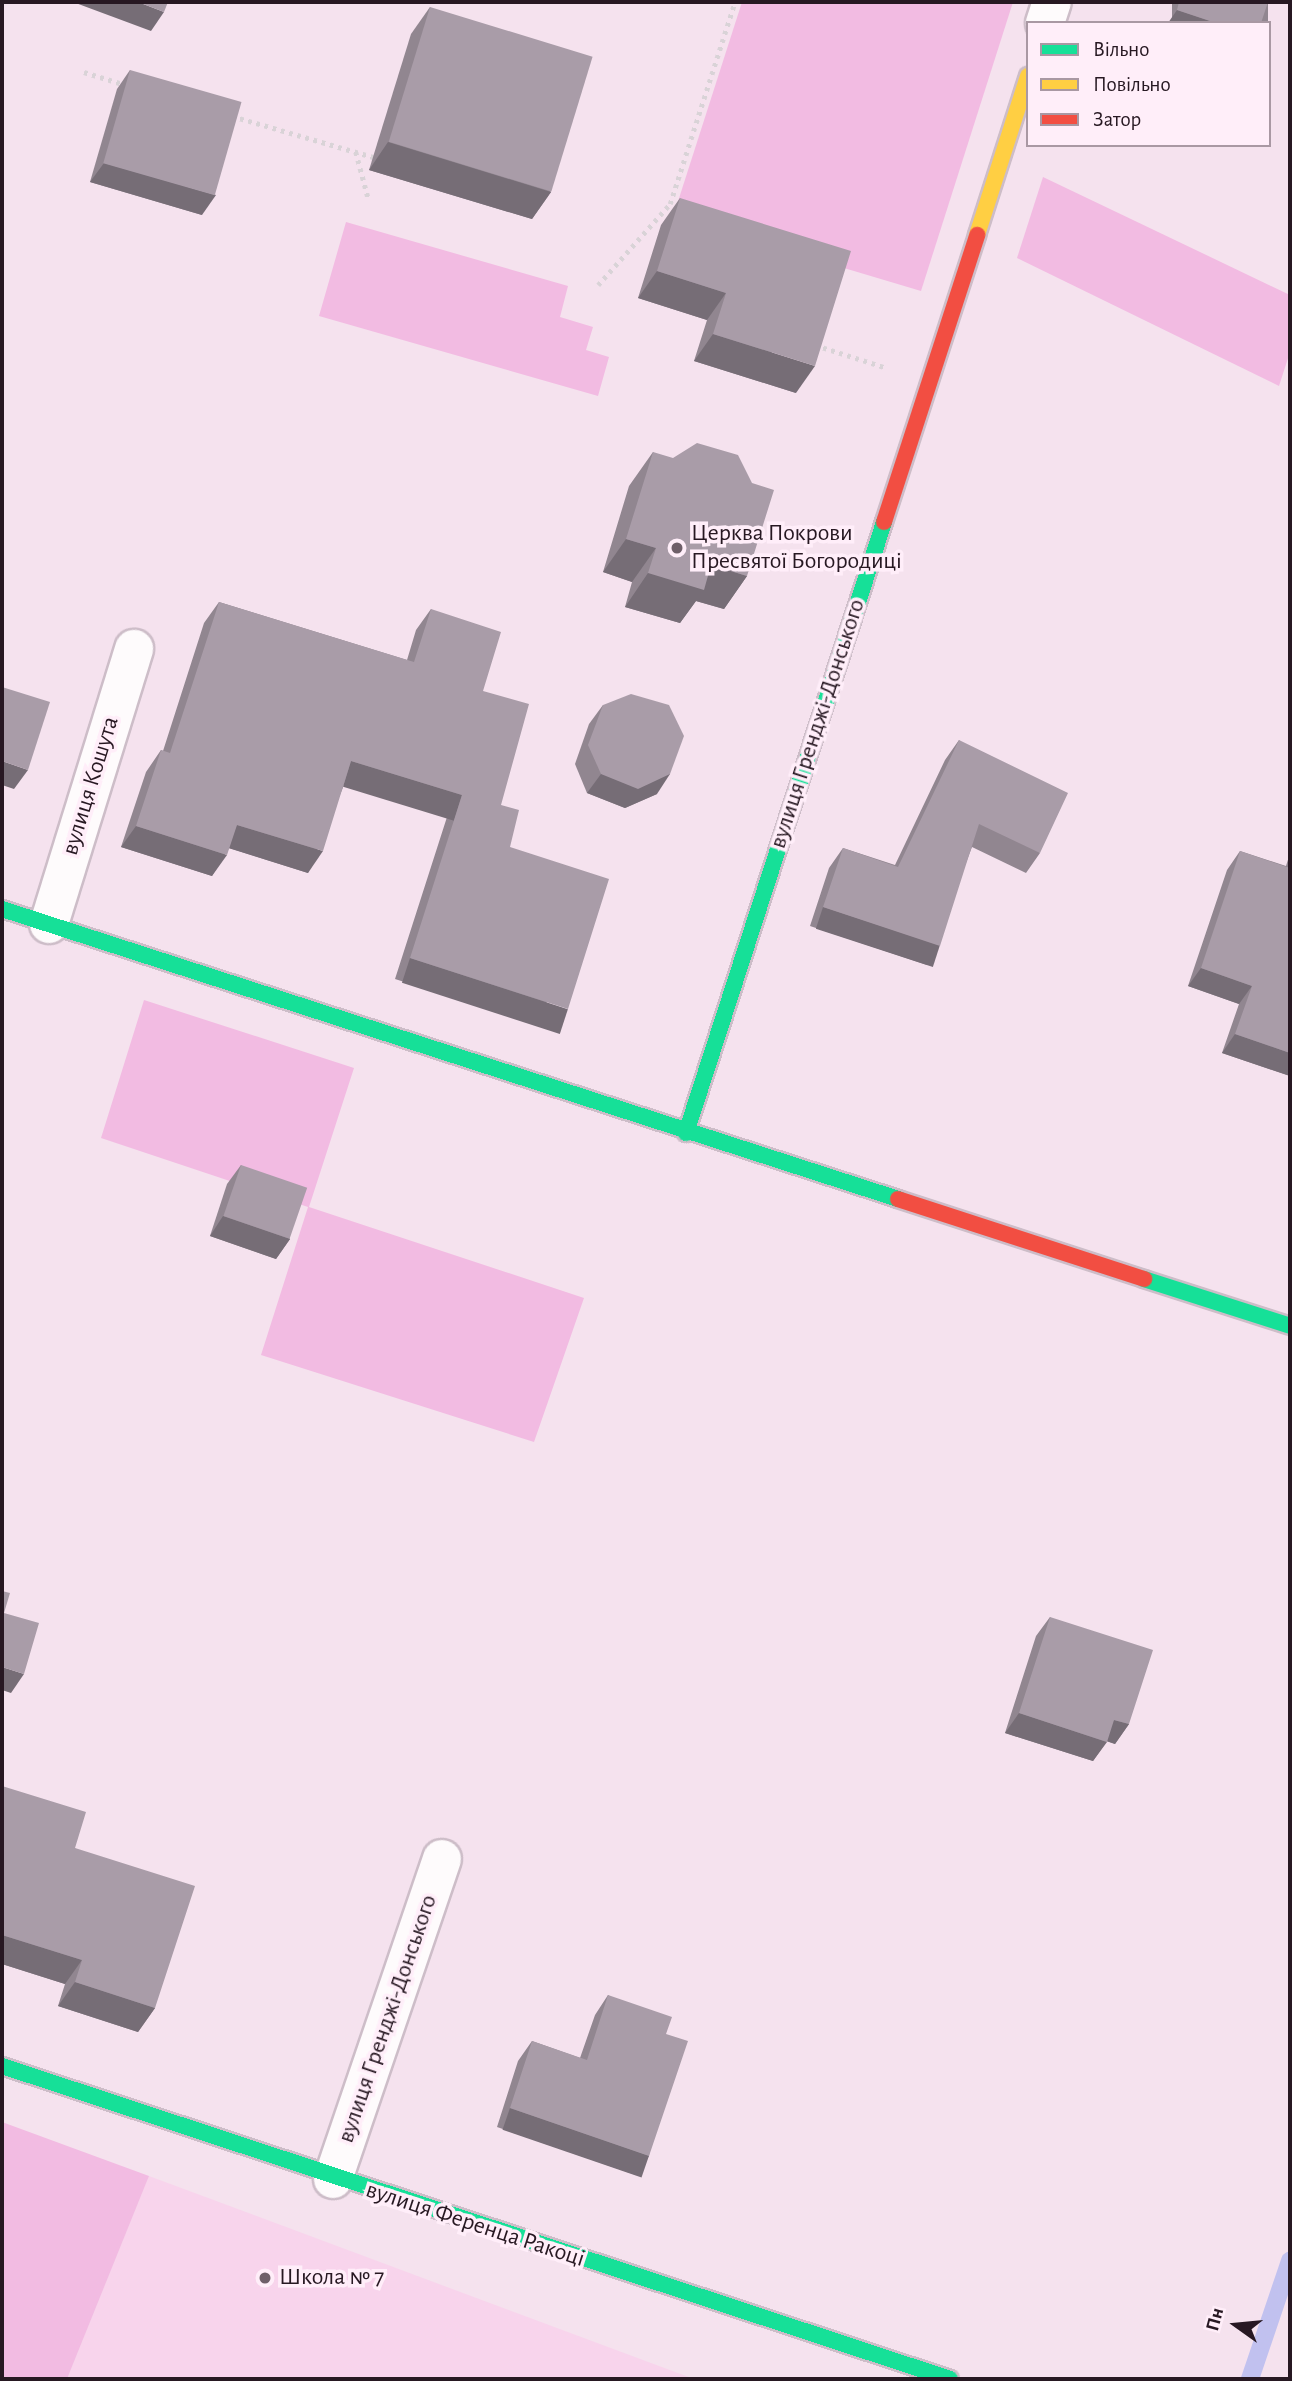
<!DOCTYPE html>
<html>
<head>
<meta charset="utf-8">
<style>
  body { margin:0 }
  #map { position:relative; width:1292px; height:2381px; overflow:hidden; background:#f5e2ee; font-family:"Alegreya Sans",sans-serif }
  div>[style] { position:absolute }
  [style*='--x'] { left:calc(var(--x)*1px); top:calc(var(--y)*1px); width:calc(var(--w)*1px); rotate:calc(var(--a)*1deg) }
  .built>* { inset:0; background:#f8d4ec }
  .green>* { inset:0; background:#f2bbe2 }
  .stream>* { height:18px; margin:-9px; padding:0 9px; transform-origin:9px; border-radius:9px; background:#c1c1ef }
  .path>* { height:4.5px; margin-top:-2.25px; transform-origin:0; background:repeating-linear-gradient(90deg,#d9d3d7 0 3.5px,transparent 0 8.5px) }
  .roads { filter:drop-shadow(2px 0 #cdbdc8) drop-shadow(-2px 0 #cdbdc8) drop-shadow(0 2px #cdbdc8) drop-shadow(0 -2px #cdbdc8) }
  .street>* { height:38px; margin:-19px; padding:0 19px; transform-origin:19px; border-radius:19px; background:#fefbfc }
  .fast>* { height:16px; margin:-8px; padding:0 8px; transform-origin:8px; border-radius:8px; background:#16e098 }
  .slow>* { height:16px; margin:-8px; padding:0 8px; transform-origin:8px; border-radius:8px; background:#ffcf43 }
  .jam>* { height:16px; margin:-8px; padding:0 8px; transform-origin:8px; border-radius:8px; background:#f24e42 }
  .wall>* { inset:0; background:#918690; transform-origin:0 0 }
  .shaded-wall>* { inset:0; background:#766d76; transform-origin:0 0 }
  .building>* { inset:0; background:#a99ca8; transform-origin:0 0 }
  .dots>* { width:19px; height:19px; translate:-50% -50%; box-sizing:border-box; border:4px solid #ffeef9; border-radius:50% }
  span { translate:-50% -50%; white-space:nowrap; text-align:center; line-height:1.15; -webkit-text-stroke:7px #ffeef9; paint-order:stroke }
  .poi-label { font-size:24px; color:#271822 }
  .left { translate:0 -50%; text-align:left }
  .street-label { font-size:24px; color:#271822 }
  .frame { position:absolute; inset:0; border:4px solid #271822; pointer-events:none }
  .legend { position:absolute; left:1026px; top:21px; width:245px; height:126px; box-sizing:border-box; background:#ffeef9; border:2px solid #a998a3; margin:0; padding:9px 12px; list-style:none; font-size:21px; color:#271822 }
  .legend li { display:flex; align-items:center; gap:14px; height:35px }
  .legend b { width:35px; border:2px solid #a998a3 }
  .north { position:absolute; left:1201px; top:2290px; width:70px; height:70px; -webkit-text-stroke:5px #ffeef9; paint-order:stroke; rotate:285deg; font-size:19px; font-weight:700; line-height:28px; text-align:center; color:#271822 }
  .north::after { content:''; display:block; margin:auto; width:24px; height:32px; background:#271822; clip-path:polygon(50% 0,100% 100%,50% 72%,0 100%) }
</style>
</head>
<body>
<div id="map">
  <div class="built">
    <div style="clip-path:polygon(149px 2176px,694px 2379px,67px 2379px)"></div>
  </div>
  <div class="green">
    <div style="clip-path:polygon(742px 2px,1013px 2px,921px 291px,673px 217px)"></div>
    <div style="clip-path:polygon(1043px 177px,1290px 295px,1290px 352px,1279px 386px,1017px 258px)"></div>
    <div style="clip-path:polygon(346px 222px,568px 286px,560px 317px,593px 327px,586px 350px,609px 357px,598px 396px,319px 316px)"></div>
    <div style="clip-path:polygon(144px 1000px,354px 1068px,309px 1207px,584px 1298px,534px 1442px,261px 1355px,308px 1207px,101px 1138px)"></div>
    <div style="clip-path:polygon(2px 2122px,149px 2176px,67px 2379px,2px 2379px)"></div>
  </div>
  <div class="stream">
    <div style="--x:1250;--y:2379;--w:125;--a:-71.3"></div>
  </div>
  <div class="path">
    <div style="--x:84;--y:72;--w:44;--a:17.2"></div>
    <div style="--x:232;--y:116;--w:147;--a:16.2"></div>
    <div style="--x:356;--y:152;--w:47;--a:75.1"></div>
    <div style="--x:598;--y:285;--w:108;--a:-48.4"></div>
    <div style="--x:670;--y:204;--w:212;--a:-72.2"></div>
    <div style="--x:815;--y:345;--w:72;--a:17.7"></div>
  </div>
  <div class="roads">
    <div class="street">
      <div style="--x:1045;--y:23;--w:22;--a:-72"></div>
      <div style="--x:49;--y:924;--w:288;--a:-72.8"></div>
      <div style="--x:333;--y:2179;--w:338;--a:-71.2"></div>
    </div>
    <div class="fast">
      <div style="--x:2;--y:909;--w:942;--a:17.93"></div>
      <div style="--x:686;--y:1133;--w:642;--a:-72.04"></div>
      <div style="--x:1144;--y:1279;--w:153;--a:17.8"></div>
      <div style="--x:2;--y:2066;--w:998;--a:18.27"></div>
    </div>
    <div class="slow">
      <div style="--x:977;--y:235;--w:167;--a:-72.2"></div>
    </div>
    <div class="jam">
      <div style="--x:884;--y:522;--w:302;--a:-72"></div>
      <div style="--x:898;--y:1199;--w:259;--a:18"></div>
    </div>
  </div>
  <div class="wall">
    <div style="left:1172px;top:2px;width:96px;height:22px"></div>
    <div style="clip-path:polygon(430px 7px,551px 192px,532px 219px,369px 170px,411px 34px)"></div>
    <div style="clip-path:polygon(130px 70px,202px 215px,90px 182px,117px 89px)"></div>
    <div style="clip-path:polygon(680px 198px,796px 393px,694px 361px,707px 320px,638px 298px,661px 225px)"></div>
    <div style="clip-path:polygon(653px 452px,747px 576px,724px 609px,696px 601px,680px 623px,625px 607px,632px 582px,603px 572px,629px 486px)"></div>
    <div style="clip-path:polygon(219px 602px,407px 660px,416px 630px,431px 609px,483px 691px,501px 805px,510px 847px,553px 1030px,395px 979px,447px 817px,344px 785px,308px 873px,229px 848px,212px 876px,121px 847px,146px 772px,161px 750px,163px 751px,204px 623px)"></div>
    <div style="clip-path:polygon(603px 705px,657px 794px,625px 808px,587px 793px,575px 764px,589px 724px)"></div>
    <div style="clip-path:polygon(959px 740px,1040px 853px,1026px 873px,972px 847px,927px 965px,810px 926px,829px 868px,843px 848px,895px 865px,945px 760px)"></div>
    <div style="clip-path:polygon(1240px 851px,1286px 866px,1290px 853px,1290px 1076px,1222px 1053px,1239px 1004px,1188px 986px,1227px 870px)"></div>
    <div style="clip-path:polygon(241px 1165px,290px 1239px,276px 1259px,210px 1236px,227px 1184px)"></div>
    <div style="clip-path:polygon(1050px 1617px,1129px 1724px,1115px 1744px,1107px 1741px,1093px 1761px,1005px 1733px,1036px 1636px)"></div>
    <div style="clip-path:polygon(2px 1786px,75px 1848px,155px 2008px,138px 2032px,58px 2006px,65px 1984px,2px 1964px)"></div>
    <div style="clip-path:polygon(608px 1995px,666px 2034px,649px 2156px,636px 2175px,497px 2127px,518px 2061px,532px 2041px,580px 2058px,595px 2015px)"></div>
  </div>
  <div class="shaded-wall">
    <div style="clip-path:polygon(73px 2px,138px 2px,164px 12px,151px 31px)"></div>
    <div style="clip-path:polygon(1177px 10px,1216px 23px,1168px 23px)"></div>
    <div style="clip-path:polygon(388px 142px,551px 192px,532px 219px,369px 170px)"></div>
    <div style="clip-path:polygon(104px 163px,216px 195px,202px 215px,90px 182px)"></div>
    <div style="clip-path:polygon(657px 271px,726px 293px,707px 320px,638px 298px)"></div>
    <div style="clip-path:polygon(713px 334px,815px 366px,796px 393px,694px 361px)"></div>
    <div style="clip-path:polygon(626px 539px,656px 548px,632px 582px,603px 572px)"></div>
    <div style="clip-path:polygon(711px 565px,747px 576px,724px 609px,696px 601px,680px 623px,625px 607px,648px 573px)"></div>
    <div style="clip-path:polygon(2px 761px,28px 770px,14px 789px,2px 785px)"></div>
    <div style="left:351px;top:761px;width:116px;height:27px;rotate:17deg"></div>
    <div style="clip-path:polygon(601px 774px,670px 774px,657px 794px,625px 808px,587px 793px)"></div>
    <div style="clip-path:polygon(237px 825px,323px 851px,308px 873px,222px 846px)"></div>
    <div style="clip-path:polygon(136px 826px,227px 855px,212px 876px,121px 847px)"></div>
    <div style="left:823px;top:907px;width:123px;height:23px;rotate:18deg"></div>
    <div style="left:410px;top:958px;width:166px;height:26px;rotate:18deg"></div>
    <div style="clip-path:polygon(1201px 968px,1252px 986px,1239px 1004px,1188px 986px)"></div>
    <div style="clip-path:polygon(1235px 1034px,1290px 1053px,1290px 1076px,1222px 1053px)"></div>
    <div style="clip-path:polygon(223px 1216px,290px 1239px,276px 1259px,210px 1236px)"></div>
    <div style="clip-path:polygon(2px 1667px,24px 1674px,11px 1693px,2px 1690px)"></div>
    <div style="clip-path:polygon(1019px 1713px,1107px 1742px,1093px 1761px,1005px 1733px)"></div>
    <div style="clip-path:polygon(1114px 1720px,1129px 1724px,1115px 1744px,1100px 1739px)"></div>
    <div style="clip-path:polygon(2px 1935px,82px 1960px,65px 1984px,2px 1964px)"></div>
    <div style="clip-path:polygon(75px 1982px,155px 2008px,138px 2032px,58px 2006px)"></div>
    <div style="left:510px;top:2108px;width:147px;height:23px;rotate:19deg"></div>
  </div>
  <div class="building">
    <div style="clip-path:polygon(138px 2px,168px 2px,164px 12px)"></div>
    <div style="clip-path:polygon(1179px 2px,1268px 2px,1261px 23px,1216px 23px,1177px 10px)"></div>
    <div style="left:430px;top:7px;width:170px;height:141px;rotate:17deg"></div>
    <div style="left:130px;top:70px;width:116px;height:97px;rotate:16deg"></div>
    <div style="clip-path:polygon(680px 198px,851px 251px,815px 366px,713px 334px,726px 293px,657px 271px)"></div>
    <div style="clip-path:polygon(697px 443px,738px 455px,752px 483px,774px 490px,747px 576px,711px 565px,704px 590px,648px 573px,656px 548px,626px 539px,653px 452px,673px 458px)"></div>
    <div style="clip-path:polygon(219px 602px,414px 662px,431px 609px,501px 632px,483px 691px,529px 704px,501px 805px,519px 810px,510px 847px,609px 879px,568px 1009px,410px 958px,462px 795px,351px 761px,323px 851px,237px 825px,227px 855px,136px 826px,161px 750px,170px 753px)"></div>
    <div style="clip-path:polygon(2px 687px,50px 702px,28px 770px,2px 761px)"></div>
    <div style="clip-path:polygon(631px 694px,669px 705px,684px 736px,670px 774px,638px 789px,601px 774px,588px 745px,603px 705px)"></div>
    <div style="clip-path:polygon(959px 740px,1068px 793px,1040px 853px,979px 824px,940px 946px,823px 907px,843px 848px,898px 867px)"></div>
    <div style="clip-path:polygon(1240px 851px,1290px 868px,1290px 1053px,1235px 1034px,1252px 986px,1201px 968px)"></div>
    <div style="left:241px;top:1165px;width:70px;height:54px;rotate:19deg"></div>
    <div style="clip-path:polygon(2px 1591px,10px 1593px,4px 1613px,39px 1623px,24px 1674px,2px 1667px)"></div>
    <div style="clip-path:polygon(1050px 1617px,1153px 1650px,1129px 1724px,1114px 1720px,1107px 1742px,1019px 1713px)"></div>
    <div style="clip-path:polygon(2px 1786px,86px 1812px,75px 1848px,195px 1886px,155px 2008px,75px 1982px,82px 1960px,2px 1935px)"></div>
    <div style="clip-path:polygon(608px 1995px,672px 2017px,666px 2034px,688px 2041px,649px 2156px,510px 2108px,532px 2041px,587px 2060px)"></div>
  </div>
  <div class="dots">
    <div style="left:677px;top:548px;background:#6f5f69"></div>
    <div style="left:265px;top:2278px;background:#6f5f69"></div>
  </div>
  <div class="poi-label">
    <span class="left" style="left:691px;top:548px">Церква Покрови<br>Пресвятої Богородиці</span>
    <span class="left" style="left:279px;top:2278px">Школа № 7</span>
  </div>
  <div class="street-label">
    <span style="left:818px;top:724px;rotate:-72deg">вулиця Гренджі-Донського</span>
    <span style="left:91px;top:786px;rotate:-73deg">вулиця Кошута</span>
    <span style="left:388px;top:2019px;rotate:-71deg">вулиця Гренджі-Донського</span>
    <span style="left:475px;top:2225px;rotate:18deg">вулиця Ференца Ракоці</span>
  </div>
  <div class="frame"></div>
  <ul class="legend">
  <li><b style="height:9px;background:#16e098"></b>Вільно</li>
  <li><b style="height:9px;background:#ffcf43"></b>Повільно</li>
  <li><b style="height:9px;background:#f24e42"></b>Затор</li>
  </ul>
  <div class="north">Пн</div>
</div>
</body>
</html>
